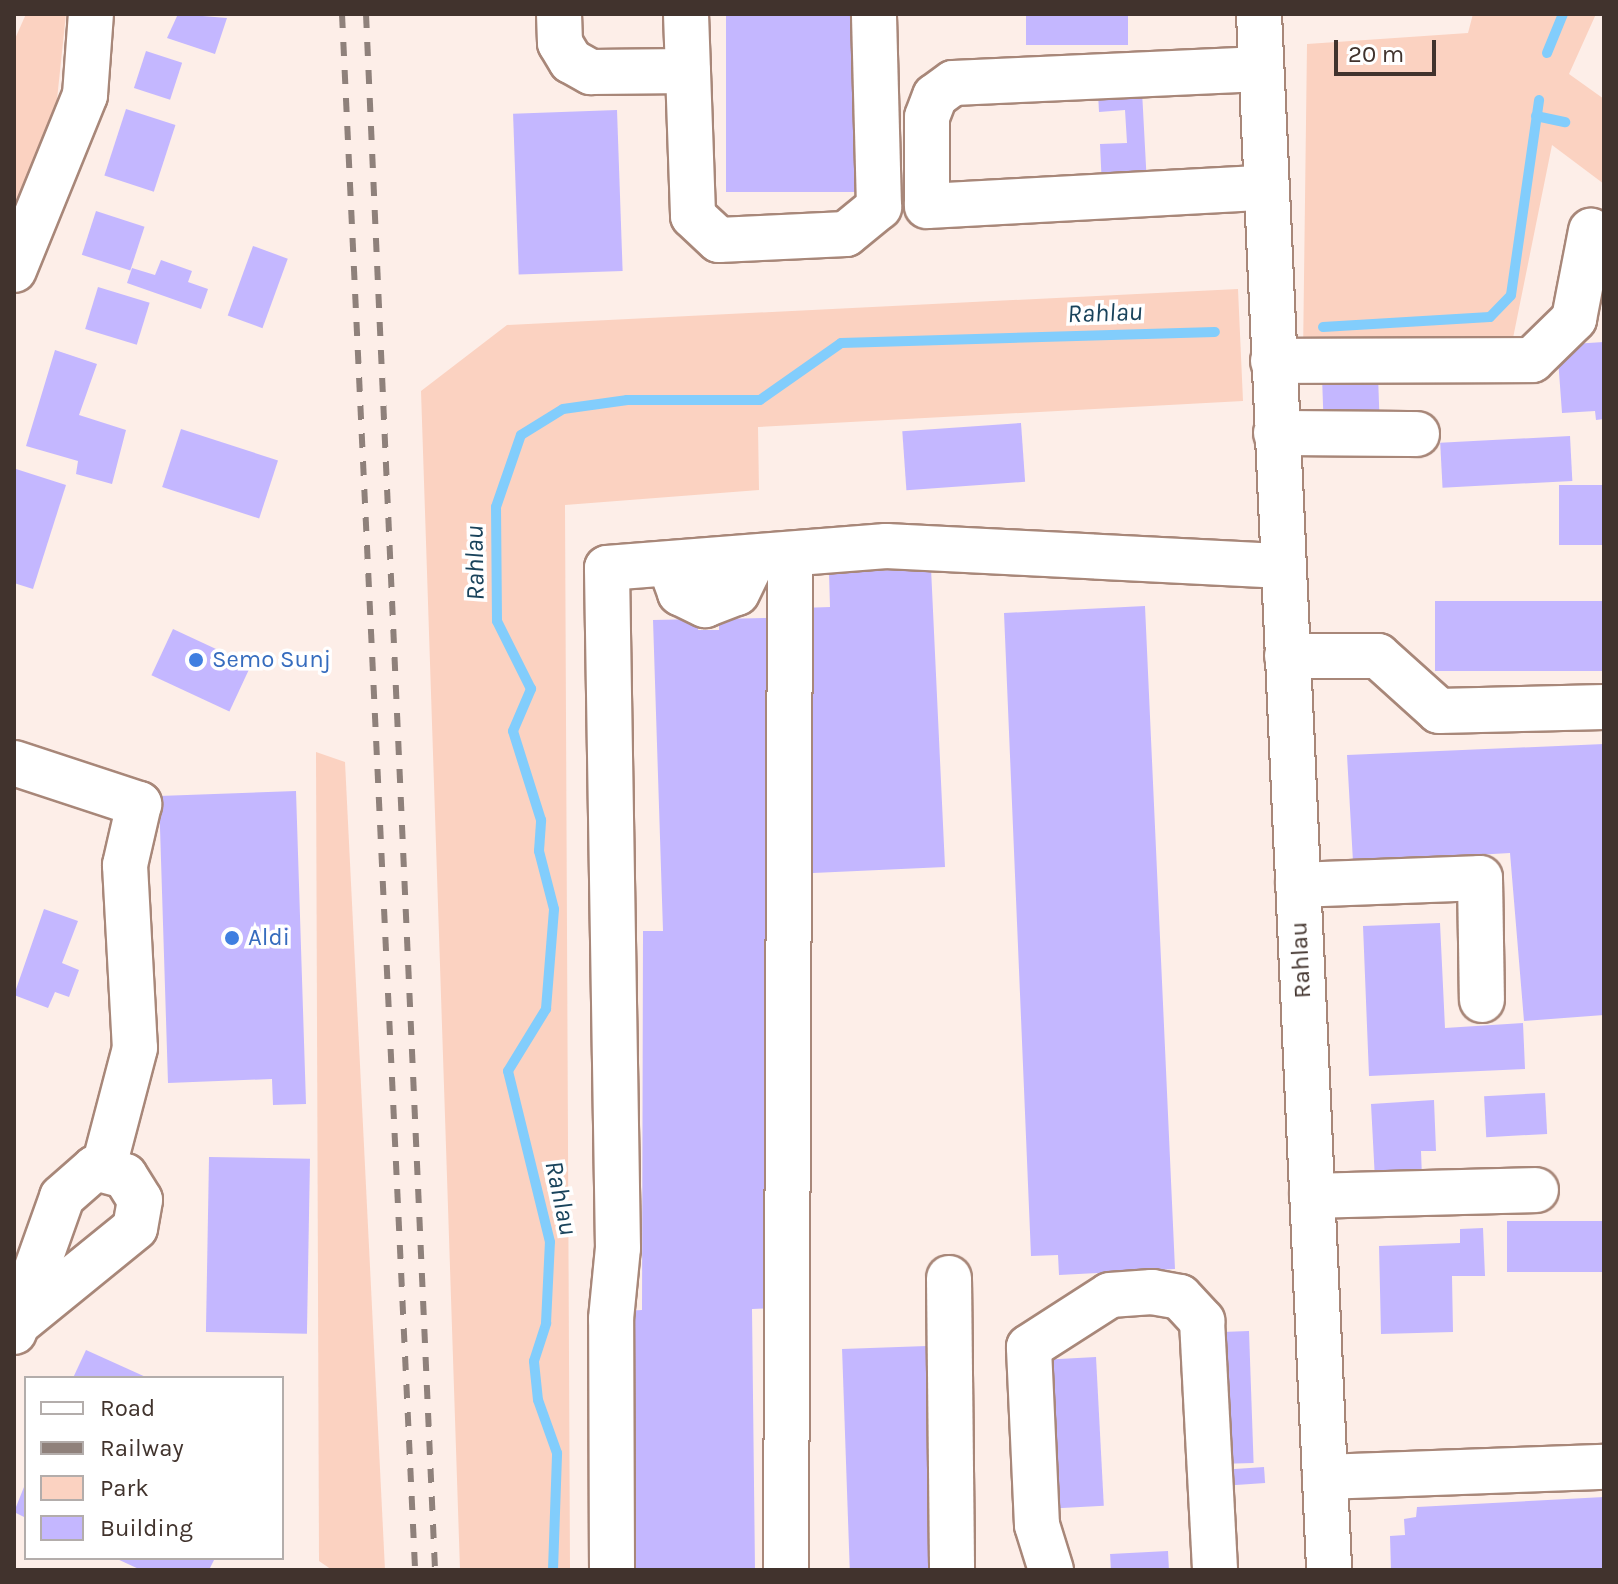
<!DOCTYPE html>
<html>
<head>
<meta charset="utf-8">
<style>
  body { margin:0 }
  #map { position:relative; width:1618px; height:1584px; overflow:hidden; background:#fdeee8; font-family:Karla,sans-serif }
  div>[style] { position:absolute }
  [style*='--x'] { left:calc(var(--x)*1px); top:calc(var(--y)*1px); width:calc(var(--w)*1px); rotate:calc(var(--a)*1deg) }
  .green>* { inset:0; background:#fbd2c1 }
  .stream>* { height:10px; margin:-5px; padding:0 5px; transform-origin:5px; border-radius:5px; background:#82cdfc }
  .building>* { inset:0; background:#c4b7ff; transform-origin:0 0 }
  .roads { filter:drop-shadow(2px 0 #a88779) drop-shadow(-2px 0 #a88779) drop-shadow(0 2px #a88779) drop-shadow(0 -2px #a88779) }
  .minor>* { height:44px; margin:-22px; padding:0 22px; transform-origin:22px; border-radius:22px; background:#fff }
  .rail>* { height:6px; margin-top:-3px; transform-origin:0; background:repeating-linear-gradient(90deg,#8f817b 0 14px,transparent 0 28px) }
  .dots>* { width:22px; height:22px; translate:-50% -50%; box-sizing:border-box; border:4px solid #fff; border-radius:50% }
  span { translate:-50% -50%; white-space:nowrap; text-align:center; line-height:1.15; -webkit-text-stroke:7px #fff; paint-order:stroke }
  .shop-label { font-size:24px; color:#366cbe }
  .left { translate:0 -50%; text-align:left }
  .street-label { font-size:24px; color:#41332d }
  .water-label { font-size:26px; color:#19435b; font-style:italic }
  .frame { position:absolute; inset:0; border:16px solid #41332d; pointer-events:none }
  .legend { position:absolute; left:24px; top:1376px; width:260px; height:184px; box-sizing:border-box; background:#fff; border:2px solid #b3adab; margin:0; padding:10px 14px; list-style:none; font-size:24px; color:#41332d }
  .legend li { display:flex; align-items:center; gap:16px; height:40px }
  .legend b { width:40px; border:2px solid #b3adab }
  .scale { position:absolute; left:1334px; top:40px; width:102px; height:36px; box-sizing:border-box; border:4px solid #41332d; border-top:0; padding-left:10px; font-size:24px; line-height:28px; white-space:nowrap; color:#41332d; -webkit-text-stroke:6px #fff; paint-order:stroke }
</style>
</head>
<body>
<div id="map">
  <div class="green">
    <div style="clip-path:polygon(26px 14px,66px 14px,56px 109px,14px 218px,14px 41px)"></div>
    <div style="clip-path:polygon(1473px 14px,1596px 14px,1569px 74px,1604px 99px,1604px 184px,1552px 145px,1510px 353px,1303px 356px,1307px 44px,1468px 33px)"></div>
    <div style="clip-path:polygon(1238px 289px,1243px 401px,758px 427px,759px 490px,565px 505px,570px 1570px,460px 1570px,421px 391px,507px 325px)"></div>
    <div style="clip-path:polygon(316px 752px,345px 762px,385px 1570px,332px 1570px,319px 1561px)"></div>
  </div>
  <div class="stream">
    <div style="--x:1547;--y:53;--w:42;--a:-67.7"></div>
    <div style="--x:1536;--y:116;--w:30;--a:12"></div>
    <div style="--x:1323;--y:327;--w:167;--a:-3.4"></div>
    <div style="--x:1490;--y:317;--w:30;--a:-46"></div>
    <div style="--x:1511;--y:295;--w:197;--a:-81.8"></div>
    <div style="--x:553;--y:1570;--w:117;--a:-88"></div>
    <div style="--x:557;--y:1453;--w:56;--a:-109.7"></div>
    <div style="--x:538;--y:1400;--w:39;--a:-96"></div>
    <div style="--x:534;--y:1361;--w:40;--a:-72"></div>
    <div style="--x:546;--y:1323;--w:81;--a:-87.2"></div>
    <div style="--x:550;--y:1242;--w:176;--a:-103.8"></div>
    <div style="--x:508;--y:1071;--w:73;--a:-58.5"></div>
    <div style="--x:546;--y:1009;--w:100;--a:-85.4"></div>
    <div style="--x:554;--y:909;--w:60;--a:-104.5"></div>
    <div style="--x:539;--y:851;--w:31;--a:-86"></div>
    <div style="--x:541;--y:820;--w:93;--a:-107.5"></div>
    <div style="--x:513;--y:731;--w:46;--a:-66.8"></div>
    <div style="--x:531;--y:689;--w:76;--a:-116.6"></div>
    <div style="--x:497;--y:621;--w:114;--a:-90.5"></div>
    <div style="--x:496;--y:507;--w:76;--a:-70.9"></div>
    <div style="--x:521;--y:435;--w:49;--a:-31.8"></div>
    <div style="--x:563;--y:409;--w:65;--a:-8"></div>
    <div style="--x:627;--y:400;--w:133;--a:0"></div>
    <div style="--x:760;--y:400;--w:99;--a:-35.1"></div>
    <div style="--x:841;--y:343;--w:374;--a:-1.7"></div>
  </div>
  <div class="building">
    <div style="clip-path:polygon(178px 14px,227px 18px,215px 54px,167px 38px)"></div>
    <div style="left:726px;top:14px;width:129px;height:178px"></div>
    <div style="left:1026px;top:14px;width:102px;height:31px"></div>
    <div style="left:146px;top:51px;width:38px;height:39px;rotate:18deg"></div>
    <div style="clip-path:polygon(1142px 91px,1147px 185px,1102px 188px,1100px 144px,1127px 143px,1125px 110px,1099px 112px,1098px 93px)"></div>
    <div style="left:126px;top:109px;width:52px;height:70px;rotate:18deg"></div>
    <div style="left:617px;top:110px;width:161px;height:104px;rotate:88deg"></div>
    <div style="left:96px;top:211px;width:51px;height:46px;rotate:18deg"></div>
    <div style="left:253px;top:246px;width:37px;height:74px;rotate:20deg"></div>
    <div style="clip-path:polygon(161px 260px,192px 271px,188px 282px,208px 289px,201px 309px,127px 283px,132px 268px,155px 275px)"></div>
    <div style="left:98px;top:287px;width:54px;height:44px;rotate:17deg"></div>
    <div style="clip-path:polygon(1604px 342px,1604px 419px,1596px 420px,1595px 411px,1562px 413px,1557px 345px)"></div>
    <div style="clip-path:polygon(55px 350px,97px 364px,79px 415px,126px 430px,112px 484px,76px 474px,78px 461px,26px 446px)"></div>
    <div style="left:1378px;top:375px;width:54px;height:56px;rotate:88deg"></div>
    <div style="left:1021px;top:423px;width:59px;height:119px;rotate:86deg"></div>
    <div style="left:181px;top:429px;width:102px;height:61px;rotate:18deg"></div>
    <div style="left:1570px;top:436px;width:45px;height:130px;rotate:87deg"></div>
    <div style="clip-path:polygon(16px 469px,66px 485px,33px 589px,14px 583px)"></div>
    <div style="left:1604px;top:485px;width:60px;height:45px;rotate:90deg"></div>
    <div style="clip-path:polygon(931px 568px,945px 867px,813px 873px,801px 608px,830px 607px,829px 573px)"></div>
    <div style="left:1604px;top:601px;width:70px;height:169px;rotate:90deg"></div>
    <div style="clip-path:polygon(1145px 606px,1175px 1269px,1059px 1275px,1058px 1255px,1031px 1256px,1004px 613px)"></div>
    <div style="clip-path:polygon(767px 618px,765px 930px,771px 930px,783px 1308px,752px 1309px,755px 1570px,607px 1570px,624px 1311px,642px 1310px,643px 931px,663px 931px,653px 620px,698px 619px,698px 630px,719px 630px,719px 619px)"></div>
    <div style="left:173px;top:629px;width:86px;height:51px;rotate:25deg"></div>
    <div style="clip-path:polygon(1604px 744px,1604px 1015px,1524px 1021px,1510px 853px,1353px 862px,1347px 755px)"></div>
    <div style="clip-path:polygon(296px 791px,306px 1104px,273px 1105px,272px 1079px,168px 1083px,159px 796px)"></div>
    <div style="clip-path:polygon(44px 909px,78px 921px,62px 963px,79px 970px,69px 997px,55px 992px,48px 1008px,14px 995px)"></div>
    <div style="clip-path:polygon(1440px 923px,1445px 1028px,1523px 1023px,1525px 1069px,1369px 1076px,1363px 926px)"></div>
    <div style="left:1545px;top:1093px;width:41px;height:61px;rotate:87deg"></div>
    <div style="clip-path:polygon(1434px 1100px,1436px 1151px,1421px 1151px,1422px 1178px,1375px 1180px,1371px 1104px)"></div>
    <div style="left:209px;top:1157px;width:101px;height:175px;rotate:1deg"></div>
    <div style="left:1604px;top:1221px;width:51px;height:97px;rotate:90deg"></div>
    <div style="clip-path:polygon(1483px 1228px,1485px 1276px,1452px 1276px,1453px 1332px,1381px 1334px,1379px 1246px,1460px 1243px,1460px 1229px)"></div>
    <div style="left:1249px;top:1331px;width:132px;height:27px;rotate:88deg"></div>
    <div style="left:927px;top:1346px;width:224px;height:85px;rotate:88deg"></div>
    <div style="clip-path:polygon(86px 1350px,148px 1378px,73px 1378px)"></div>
    <div style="left:1096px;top:1357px;width:149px;height:51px;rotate:87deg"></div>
    <div style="left:1264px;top:1467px;width:16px;height:33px;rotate:86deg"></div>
    <div style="clip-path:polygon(26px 1482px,26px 1518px,14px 1512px)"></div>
    <div style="clip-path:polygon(1604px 1497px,1604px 1570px,1391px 1570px,1390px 1536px,1405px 1535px,1404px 1519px,1416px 1517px,1417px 1507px)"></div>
    <div style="left:1168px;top:1551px;width:19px;height:58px;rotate:87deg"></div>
    <div style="clip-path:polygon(115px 1558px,215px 1558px,209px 1570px,141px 1570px)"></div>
  </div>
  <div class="roads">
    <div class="minor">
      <div style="--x:559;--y:14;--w:29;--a:88"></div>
      <div style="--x:560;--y:43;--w:21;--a:59"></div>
      <div style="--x:571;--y:61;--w:23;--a:29"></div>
      <div style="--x:591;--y:72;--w:97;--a:-0.6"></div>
      <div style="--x:686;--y:14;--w:202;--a:88"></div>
      <div style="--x:693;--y:216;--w:35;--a:43"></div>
      <div style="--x:719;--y:240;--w:127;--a:-2.7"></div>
      <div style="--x:846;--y:234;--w:43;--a:-39.3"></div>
      <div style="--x:879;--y:207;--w:193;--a:-91.5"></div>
      <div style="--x:1259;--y:14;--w:1558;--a:87.42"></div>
      <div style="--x:1261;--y:69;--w:308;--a:177.4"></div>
      <div style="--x:953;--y:83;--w:22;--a:144"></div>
      <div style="--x:935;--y:96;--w:22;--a:111"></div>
      <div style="--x:927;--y:117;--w:89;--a:90"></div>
      <div style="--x:927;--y:206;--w:337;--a:-3.1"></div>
      <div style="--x:14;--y:270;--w:189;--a:-67.9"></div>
      <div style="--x:85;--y:95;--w:81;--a:-85.8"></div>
      <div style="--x:1273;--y:361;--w:259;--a:-0.2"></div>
      <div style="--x:1532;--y:360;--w:59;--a:-44.3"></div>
      <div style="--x:1574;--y:319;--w:90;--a:-79.1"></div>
      <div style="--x:1276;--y:433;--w:141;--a:0.4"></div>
      <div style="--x:670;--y:565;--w:30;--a:70"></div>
      <div style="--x:680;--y:593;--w:28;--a:26"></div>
      <div style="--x:705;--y:605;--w:34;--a:-21"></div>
      <div style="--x:737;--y:593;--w:37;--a:-64"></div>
      <div style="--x:1287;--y:656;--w:91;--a:0"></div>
      <div style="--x:1378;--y:656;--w:82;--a:42"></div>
      <div style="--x:1439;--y:711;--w:165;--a:-1.4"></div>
      <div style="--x:14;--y:763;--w:132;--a:18.2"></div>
      <div style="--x:139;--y:804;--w:63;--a:102.9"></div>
      <div style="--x:125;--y:865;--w:183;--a:86.9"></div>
      <div style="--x:135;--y:1048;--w:122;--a:104.7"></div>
      <div style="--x:1298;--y:885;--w:182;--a:-2.2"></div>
      <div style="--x:1480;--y:878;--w:122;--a:89.1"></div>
      <div style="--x:1312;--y:1196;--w:224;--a:-1.5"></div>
      <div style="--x:949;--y:1278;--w:292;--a:89.4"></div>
      <div style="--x:14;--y:1332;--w:143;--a:-70.4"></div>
      <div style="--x:62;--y:1197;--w:44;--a:-41.3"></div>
      <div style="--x:95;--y:1168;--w:31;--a:15"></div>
      <div style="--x:125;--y:1176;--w:28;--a:58"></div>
      <div style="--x:140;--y:1200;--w:28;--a:100"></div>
      <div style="--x:135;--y:1228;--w:152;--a:140.9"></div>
      <div style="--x:1325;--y:1477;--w:279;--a:-2.1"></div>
      <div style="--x:612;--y:1570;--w:251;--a:-90.2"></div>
      <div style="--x:611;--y:1319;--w:71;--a:-84.4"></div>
      <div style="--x:618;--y:1248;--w:680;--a:-90.93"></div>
      <div style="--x:607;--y:568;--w:280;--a:-4.5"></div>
      <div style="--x:886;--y:546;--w:398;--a:2.9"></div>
      <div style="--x:786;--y:1570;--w:1013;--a:-89.77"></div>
      <div style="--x:1051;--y:1570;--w:47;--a:-107.3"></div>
      <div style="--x:1037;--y:1525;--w:178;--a:-92.6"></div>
      <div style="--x:1029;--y:1347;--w:96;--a:-32.7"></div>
      <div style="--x:1110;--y:1295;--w:42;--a:-4.1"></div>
      <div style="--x:1152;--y:1292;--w:28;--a:10"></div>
      <div style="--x:1180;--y:1297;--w:33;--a:47"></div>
      <div style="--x:1202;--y:1321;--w:249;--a:87"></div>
    </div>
  </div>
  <div class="rail">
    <div style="--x:342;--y:14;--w:1558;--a:87.31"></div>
    <div style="--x:366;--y:14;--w:1558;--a:87.46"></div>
  </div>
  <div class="dots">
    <div style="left:196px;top:660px;background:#3f7fe0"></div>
    <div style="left:232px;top:938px;background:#3f7fe0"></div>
  </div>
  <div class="shop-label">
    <span class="left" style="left:212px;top:660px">Semo Sunj</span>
    <span class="left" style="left:248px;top:938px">Aldi</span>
  </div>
  <div class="street-label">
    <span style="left:1301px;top:960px;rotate:-93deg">Rahlau</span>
  </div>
  <div class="water-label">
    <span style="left:1105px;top:313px;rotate:-2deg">Rahlau</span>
    <span style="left:475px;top:563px;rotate:-91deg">Rahlau</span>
    <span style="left:561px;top:1198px;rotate:78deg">Rahlau</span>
  </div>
  <div class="frame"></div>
  <ul class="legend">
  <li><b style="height:10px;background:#fff"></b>Road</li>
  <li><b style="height:10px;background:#8f817b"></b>Railway</li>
  <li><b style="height:22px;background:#fbd2c1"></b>Park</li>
  <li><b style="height:22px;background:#c4b7ff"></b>Building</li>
  </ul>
  <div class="scale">20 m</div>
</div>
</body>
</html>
